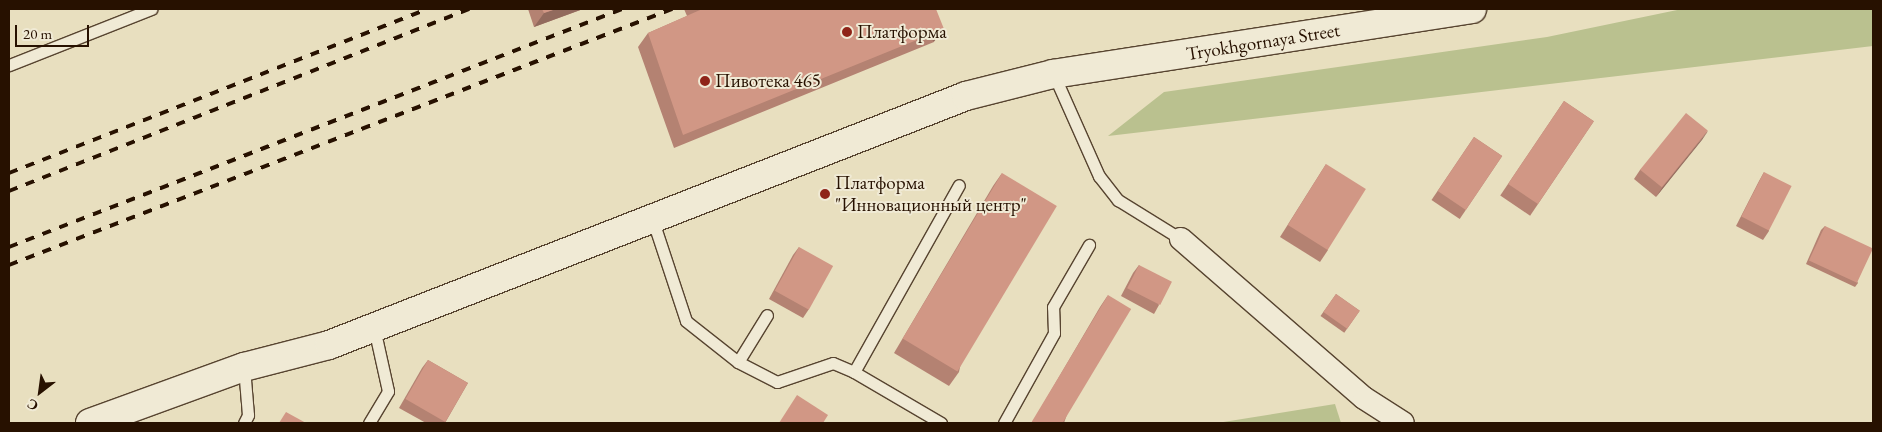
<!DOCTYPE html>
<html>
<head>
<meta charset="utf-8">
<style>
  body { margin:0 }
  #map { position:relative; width:1882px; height:432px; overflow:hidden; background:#e8dfbf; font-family:"EB Garamond",serif }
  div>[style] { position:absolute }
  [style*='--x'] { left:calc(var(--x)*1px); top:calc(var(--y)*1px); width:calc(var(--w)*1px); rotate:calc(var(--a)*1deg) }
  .green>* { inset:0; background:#bac18f }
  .roads { filter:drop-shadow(1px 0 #574430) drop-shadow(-1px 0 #574430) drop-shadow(0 1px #574430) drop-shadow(0 -1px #574430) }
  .service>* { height:11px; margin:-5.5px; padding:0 5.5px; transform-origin:5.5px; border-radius:5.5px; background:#f0ead5 }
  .minor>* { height:22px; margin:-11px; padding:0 11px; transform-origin:11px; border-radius:11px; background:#f0ead5 }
  .tertiary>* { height:28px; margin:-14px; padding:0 14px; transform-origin:14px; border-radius:14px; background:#f0ead5 }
  .rail>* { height:4px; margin-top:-2px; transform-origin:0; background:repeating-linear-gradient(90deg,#271100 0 9px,transparent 0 18px) }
  .wall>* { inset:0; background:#b48272; transform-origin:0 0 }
  .shaded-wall>* { inset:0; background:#926a5d; transform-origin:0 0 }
  .building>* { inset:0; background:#d19785; transform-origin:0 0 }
  .dots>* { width:14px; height:14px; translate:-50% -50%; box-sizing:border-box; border:2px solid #f0ead5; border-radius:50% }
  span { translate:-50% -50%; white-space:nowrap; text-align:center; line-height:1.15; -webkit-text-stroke:4px #f0ead5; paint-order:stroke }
  .poi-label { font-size:19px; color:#271100 }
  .left { translate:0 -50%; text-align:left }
  .street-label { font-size:19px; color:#271100 }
  .frame { position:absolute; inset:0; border:10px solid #271100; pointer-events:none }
  .north { position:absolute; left:15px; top:367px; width:50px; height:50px; -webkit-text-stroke:4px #f0ead5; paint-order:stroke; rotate:210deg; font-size:14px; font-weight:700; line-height:20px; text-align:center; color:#271100 }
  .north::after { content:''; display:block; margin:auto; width:18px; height:22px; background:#271100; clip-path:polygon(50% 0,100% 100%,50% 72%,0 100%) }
  .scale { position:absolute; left:15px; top:25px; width:74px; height:22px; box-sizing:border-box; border:2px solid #271100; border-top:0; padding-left:6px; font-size:15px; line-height:18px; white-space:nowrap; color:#271100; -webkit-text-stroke:4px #f0ead5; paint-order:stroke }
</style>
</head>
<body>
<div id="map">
  <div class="green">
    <div style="clip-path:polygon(1682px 9px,1873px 9px,1873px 46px,1108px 136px,1164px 92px,1547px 37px)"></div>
    <div style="clip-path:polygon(1335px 404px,1341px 423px,1217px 423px)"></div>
  </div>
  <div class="roads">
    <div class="service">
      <div style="--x:9;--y:65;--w:153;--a:-21.5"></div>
      <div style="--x:1054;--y:75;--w:111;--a:66"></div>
      <div style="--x:1099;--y:176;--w:31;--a:52"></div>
      <div style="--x:1118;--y:200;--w:74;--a:31.8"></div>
      <div style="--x:653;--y:221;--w:105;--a:71.7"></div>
      <div style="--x:686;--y:321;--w:66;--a:38.3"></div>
      <div style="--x:738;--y:362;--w:44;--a:27.1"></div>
      <div style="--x:777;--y:382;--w:59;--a:-18.7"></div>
      <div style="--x:833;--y:363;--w:23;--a:23"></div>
      <div style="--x:854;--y:372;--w:214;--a:-60.7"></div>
      <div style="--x:738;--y:362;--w:55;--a:-58.3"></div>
      <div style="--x:854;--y:372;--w:101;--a:30.4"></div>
      <div style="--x:244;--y:423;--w:9;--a:-63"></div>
      <div style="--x:248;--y:415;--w:48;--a:-94.8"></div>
      <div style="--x:369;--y:423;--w:37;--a:-59"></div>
      <div style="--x:388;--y:391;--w:65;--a:-102.5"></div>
      <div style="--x:1004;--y:423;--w:103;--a:-60.9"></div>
      <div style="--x:1054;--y:333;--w:26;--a:-92"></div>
      <div style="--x:1053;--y:307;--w:72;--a:-59.9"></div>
    </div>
    <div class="minor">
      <div style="--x:1181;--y:239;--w:242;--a:41"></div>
      <div style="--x:1364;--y:398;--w:46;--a:32.7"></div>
    </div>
    <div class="tertiary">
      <div style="--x:90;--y:423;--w:164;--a:-20"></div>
      <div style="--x:244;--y:367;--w:88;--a:-14.5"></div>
      <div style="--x:329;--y:345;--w:684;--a:-21.35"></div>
      <div style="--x:966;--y:96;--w:90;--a:-14.2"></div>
      <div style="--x:1053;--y:74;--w:424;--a:-8.8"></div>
    </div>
  </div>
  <div class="rail">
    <div style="--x:9;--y:173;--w:449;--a:-21.4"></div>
    <div style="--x:9;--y:191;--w:495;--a:-21.6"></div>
    <div style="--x:9;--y:247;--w:658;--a:-21.22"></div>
    <div style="--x:9;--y:265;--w:711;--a:-21.11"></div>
  </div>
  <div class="wall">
    <div style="clip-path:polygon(528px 9px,583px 9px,534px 27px)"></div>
    <div style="clip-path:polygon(684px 9px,936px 9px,934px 42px,674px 148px,638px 47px,648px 33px,687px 16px)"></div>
    <div style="left:1564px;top:101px;width:36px;height:114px;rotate:34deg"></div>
    <div style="clip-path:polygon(1708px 131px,1656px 197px,1634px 179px,1640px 170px)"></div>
    <div style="left:1474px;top:137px;width:34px;height:76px;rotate:34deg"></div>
    <div style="clip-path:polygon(1326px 164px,1328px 250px,1320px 262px,1280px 237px)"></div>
    <div style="clip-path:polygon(1764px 172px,1769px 231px,1763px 240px,1736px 226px,1759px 181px)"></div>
    <div style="clip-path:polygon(1002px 173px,959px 372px,949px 386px,894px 353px,993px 186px)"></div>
    <div style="clip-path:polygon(1825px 226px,1858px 283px,1855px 287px,1806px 264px,1821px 230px)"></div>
    <div style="clip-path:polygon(799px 247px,809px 309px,803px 318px,769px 299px,793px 255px)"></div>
    <div style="clip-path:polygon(1139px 265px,1159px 305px,1154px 314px,1121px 296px,1133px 273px)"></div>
    <div style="left:1336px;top:294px;width:29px;height:27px;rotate:35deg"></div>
    <div style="clip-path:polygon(1108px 295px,1064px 423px,1032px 423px,1100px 307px)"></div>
    <div style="clip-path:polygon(428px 360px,468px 383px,445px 423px,426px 423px,399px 408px,422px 368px)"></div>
  </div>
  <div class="shaded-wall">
    <div style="clip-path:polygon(556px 9px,583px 9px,534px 27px,544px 13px)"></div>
    <div style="left:944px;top:29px;width:16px;height:282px;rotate:128deg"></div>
    <div style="clip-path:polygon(1708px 131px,1702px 140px,1656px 197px,1662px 188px)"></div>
  </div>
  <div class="building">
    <div style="clip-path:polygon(542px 9px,556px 9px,544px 13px)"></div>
    <div style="clip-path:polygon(699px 9px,936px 9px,944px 29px,683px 135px,648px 33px,700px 10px)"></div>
    <div style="left:1564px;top:101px;width:36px;height:100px;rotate:34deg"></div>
    <div style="left:1686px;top:113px;width:28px;height:73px;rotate:39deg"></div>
    <div style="left:1474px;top:137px;width:34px;height:65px;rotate:34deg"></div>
    <div style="left:1326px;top:164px;width:47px;height:72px;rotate:32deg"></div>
    <div style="left:1764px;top:172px;width:31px;height:50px;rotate:27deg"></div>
    <div style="left:1002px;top:173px;width:64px;height:193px;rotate:31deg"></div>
    <div style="left:1825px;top:226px;width:53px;height:38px;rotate:25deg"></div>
    <div style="left:799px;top:247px;width:39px;height:50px;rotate:29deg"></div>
    <div style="left:1139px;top:265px;width:37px;height:26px;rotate:27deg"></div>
    <div style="left:1336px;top:294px;width:29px;height:22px;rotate:35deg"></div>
    <div style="left:1108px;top:295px;width:27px;height:148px;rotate:31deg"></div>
    <div style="left:428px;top:360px;width:46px;height:45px;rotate:30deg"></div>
    <div style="clip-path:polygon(797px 395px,828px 415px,823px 423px,779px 423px)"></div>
    <div style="clip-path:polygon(286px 412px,306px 423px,279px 423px)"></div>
  </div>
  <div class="dots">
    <div style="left:847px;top:32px;background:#8f2418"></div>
    <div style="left:705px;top:81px;background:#8f2418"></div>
    <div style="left:825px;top:194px;background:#8f2418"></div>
  </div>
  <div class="poi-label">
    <span class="left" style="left:857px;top:32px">Платформа</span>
    <span class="left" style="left:715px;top:81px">Пивотека 465</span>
    <span class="left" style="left:835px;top:194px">Платформа<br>"Инновационный центр"</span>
  </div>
  <div class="street-label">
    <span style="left:1263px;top:42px;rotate:-9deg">Tryokhgornaya Street</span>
  </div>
  <div class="frame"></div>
  <div class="north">С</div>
  <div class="scale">20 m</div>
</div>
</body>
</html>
